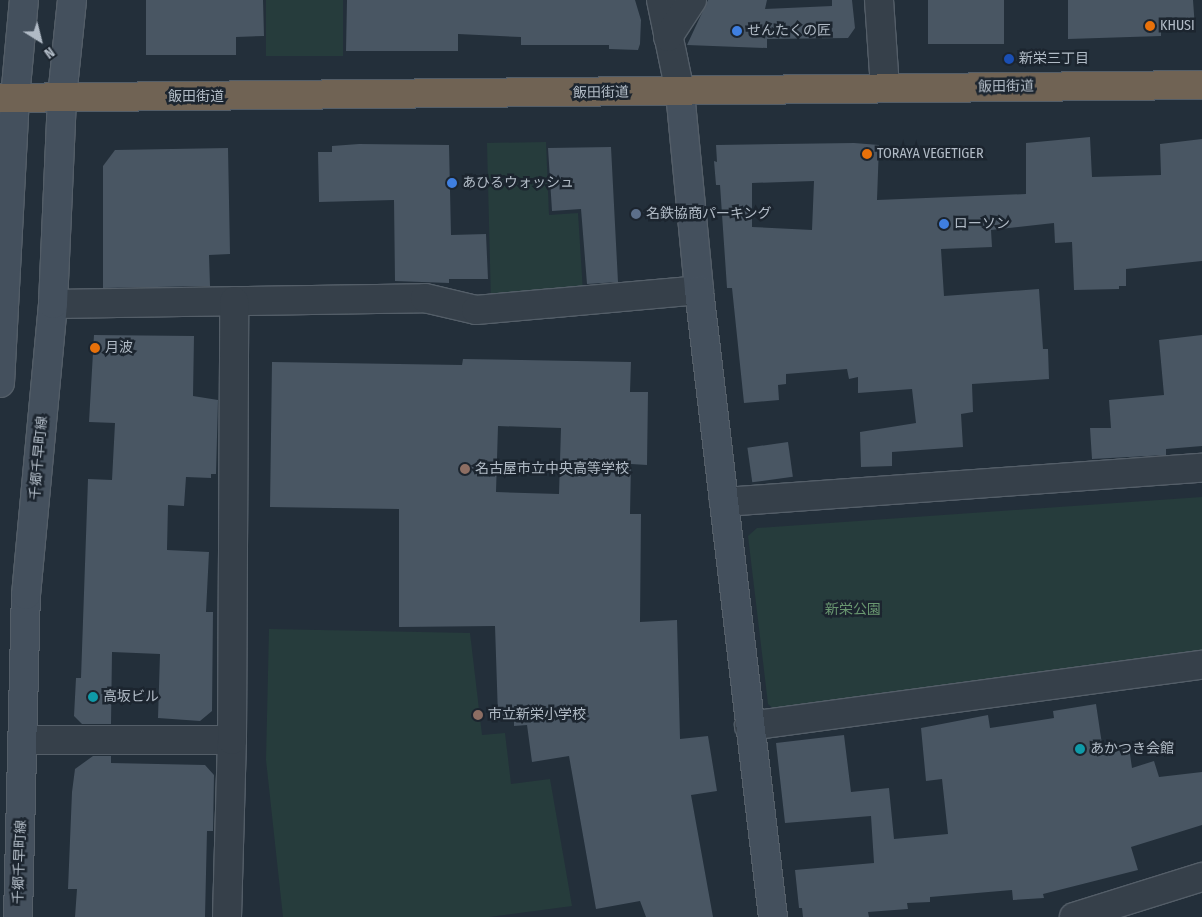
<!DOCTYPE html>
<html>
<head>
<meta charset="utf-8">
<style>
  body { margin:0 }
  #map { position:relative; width:1202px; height:917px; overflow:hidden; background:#232f3a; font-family:"Fira Sans Condensed","Noto Sans JP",sans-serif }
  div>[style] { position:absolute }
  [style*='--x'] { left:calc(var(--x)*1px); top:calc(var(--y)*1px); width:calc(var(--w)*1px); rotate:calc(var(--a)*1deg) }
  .green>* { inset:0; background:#263c3c; transform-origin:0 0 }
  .building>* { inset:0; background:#495663; transform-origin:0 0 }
  .roads { filter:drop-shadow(1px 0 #545e68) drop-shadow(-1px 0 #545e68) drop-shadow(0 1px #545e68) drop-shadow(0 -1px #545e68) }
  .street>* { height:28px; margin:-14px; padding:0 14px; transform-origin:14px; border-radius:14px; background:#36404a }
  .secondary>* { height:28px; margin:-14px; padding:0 14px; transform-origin:14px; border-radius:14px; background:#44505d }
  .highway>* { height:28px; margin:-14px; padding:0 14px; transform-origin:14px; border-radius:14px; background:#706354 }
  .dots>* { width:14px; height:14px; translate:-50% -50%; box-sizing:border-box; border:2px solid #1c252f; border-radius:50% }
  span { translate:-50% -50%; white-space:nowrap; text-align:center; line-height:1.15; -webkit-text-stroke:5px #1c252f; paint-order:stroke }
  .poi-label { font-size:14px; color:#b1bbc6 }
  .left { translate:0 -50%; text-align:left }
  .street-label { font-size:14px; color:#b1bbc6 }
  .park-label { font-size:14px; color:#699770 }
  .north { position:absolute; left:15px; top:15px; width:50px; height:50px; -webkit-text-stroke:4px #1c252f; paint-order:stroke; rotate:144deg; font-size:14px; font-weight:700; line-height:20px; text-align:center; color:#b1bbc6 }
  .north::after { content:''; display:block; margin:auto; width:18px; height:22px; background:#b1bbc6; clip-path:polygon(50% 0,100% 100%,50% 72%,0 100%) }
</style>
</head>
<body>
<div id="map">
  <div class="green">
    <div style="left:266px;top:0;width:77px;height:56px"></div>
    <div style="clip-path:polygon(546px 142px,549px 215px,578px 213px,583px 292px,491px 302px,487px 143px)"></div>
    <div style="clip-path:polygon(1202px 497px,1202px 651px,776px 711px,768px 704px,748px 536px,757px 528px)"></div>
    <div style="clip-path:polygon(269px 629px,470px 633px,482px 735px,505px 733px,511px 784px,550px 779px,572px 906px,489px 917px,283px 917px,266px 760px)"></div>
  </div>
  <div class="building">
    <div style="clip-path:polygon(146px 0,263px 0,264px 36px,236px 37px,236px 55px,146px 55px)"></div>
    <div style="clip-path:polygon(347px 0,635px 0,641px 20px,640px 44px,638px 50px,609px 49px,609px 45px,521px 45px,521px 37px,458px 34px,458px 51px,346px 51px)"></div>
    <div style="clip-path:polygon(708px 0,767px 0,765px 9px,832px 6px,832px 0,852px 0,855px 28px,848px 38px,767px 39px,767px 48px,687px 45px)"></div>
    <div style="left:928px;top:0;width:76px;height:44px"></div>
    <div style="clip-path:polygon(1068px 0,1193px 0,1195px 28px,1161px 30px,1161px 36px,1068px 39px)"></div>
    <div style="clip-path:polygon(evenodd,1090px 137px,1092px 177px,1161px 175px,1160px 144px,1202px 139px,1202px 261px,1126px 269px,1126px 286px,1119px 286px,1119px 289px,1074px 290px,1072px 242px,1055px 243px,1054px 223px,991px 230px,992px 247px,941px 249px,944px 296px,1039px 289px,1043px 349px,1048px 349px,1049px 379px,972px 384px,973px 412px,961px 414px,963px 447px,892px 452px,892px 466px,861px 467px,860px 432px,916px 423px,912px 389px,858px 393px,858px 377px,849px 379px,847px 369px,786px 374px,786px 384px,778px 385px,779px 400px,744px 403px,732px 288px,727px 288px,720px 185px,716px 185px,714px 161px,717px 162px,716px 145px,854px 143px,879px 145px,877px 200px,1026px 194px,1026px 143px,1090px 137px,814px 181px,812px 230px,752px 227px,752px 183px,814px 181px)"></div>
    <div style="clip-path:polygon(359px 144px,449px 145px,451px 235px,486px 234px,488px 279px,449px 279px,449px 283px,395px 281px,394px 200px,319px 202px,318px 152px,332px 152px,332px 146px)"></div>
    <div style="clip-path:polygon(611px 147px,618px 282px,587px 284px,581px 209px,552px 211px,548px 148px)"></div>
    <div style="clip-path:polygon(228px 148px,230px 254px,209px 255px,210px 286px,103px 288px,103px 166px,115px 150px)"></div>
    <div style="clip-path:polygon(94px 335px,194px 336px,193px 396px,218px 400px,216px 474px,211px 474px,211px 478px,186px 477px,184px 506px,168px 505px,167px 550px,209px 552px,206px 612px,213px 612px,212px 711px,200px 721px,158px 718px,160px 654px,112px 652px,111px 724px,82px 724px,74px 716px,76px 678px,81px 678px,88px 479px,112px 480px,115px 423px,89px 422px)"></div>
    <div style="clip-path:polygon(1202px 335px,1202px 446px,1166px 449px,1166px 455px,1092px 459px,1090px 428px,1111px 428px,1109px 400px,1164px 395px,1159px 340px)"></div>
    <div style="clip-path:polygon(evenodd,463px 359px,631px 362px,630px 392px,648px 392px,647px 465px,631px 464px,630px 514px,641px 514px,640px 622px,677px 620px,680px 739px,708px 736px,717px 791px,691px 795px,713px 917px,646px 917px,640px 901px,596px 909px,569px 756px,532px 762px,527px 725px,514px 726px,514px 716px,498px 716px,495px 626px,399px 627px,399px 509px,270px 507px,272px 362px,462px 365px,463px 359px,498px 426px,561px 428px,559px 494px,496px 492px,498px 426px)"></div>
    <div style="left:788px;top:442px;width:35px;height:41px;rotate:82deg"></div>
    <div style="clip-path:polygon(1096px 704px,1103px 751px,1129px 747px,1132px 768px,1154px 761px,1159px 777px,1202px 772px,1202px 825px,1131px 847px,1138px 870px,1043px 894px,1044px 898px,1013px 900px,1012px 890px,930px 897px,930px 902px,907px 903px,908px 909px,868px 912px,869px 917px,803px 917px,802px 908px,799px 908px,795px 870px,874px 863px,871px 816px,785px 823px,776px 743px,844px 735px,851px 792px,889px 788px,894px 839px,948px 834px,942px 779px,926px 781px,921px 728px,988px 715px,990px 728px,1054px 718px,1053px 711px)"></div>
    <div style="clip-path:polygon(93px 756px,111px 756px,111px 763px,205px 765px,214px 775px,213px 831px,207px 831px,205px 917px,75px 917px,77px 889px,68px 889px,72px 792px,75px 769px)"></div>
  </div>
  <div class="roads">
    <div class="street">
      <div style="--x:661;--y:0;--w:94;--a:78.3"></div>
      <div style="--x:879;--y:0;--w:88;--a:86.1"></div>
      <div style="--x:668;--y:37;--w:44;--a:-57"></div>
      <div style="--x:53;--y:304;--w:372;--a:-0.9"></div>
      <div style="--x:425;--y:298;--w:52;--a:13.2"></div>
      <div style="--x:476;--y:310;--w:224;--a:-5.1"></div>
      <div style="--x:724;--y:502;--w:479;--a:-4.1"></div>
      <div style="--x:749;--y:726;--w:457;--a:-7.7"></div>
      <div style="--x:24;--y:740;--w:208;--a:0"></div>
      <div style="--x:227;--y:917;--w:177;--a:-88.4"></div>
      <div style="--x:232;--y:740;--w:439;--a:-89.7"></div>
      <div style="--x:1074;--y:917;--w:134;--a:-17.4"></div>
    </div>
    <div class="secondary">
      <div style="--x:680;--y:92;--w:199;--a:84.5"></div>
      <div style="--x:699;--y:290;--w:631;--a:83.27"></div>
      <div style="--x:0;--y:383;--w:285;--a:-87"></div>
      <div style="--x:15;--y:98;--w:98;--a:-84.8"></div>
      <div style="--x:18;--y:917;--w:322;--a:-88.6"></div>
      <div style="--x:26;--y:595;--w:292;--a:-84.7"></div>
      <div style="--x:53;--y:304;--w:207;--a:-87.5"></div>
      <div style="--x:62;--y:97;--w:98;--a:-84.1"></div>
    </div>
    <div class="highway">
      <div style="--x:0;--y:98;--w:1202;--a:-0.62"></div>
    </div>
  </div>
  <div class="dots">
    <div style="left:1150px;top:26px;background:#e8710a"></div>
    <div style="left:737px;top:31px;background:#3f7fe0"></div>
    <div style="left:1009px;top:59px;background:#1a4fb4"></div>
    <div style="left:867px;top:154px;background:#e8710a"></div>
    <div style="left:452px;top:183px;background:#3f7fe0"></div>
    <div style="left:636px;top:214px;background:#5c6f8a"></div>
    <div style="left:944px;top:224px;background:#3f7fe0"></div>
    <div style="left:95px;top:348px;background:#e8710a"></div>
    <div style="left:465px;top:469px;background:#8d6e63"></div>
    <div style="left:93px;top:697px;background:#0f9aa8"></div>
    <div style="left:478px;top:715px;background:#8d6e63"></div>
    <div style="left:1080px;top:749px;background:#0f9aa8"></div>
  </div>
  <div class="poi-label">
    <span class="left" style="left:1160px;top:26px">KHUSI</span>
    <span class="left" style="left:747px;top:31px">せんたくの匠</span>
    <span class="left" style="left:1019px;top:59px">新栄三丁目</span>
    <span class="left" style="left:877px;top:154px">TORAYA VEGETIGER</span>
    <span class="left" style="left:462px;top:183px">あひるウォッシュ</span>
    <span class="left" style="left:646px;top:214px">名鉄協商パーキング</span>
    <span class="left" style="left:954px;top:224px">ローソン</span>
    <span class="left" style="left:105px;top:348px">月波</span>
    <span class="left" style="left:475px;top:469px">名古屋市立中央高等学校</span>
    <span class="left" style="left:103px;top:697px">高坂ビル</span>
    <span class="left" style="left:488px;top:715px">市立新栄小学校</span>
    <span class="left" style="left:1090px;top:749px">あかつき会館</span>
  </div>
  <div class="street-label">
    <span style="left:1006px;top:87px;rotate:-1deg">飯田街道</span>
    <span style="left:601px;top:93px;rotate:-1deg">飯田街道</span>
    <span style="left:196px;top:97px">飯田街道</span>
    <span style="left:39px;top:458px;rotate:-85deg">千郷千早町線</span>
    <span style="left:20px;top:862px;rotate:-88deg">千郷千早町線</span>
  </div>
  <div class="park-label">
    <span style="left:853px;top:610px">新栄公園</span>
  </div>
  <div class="north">N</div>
</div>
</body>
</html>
